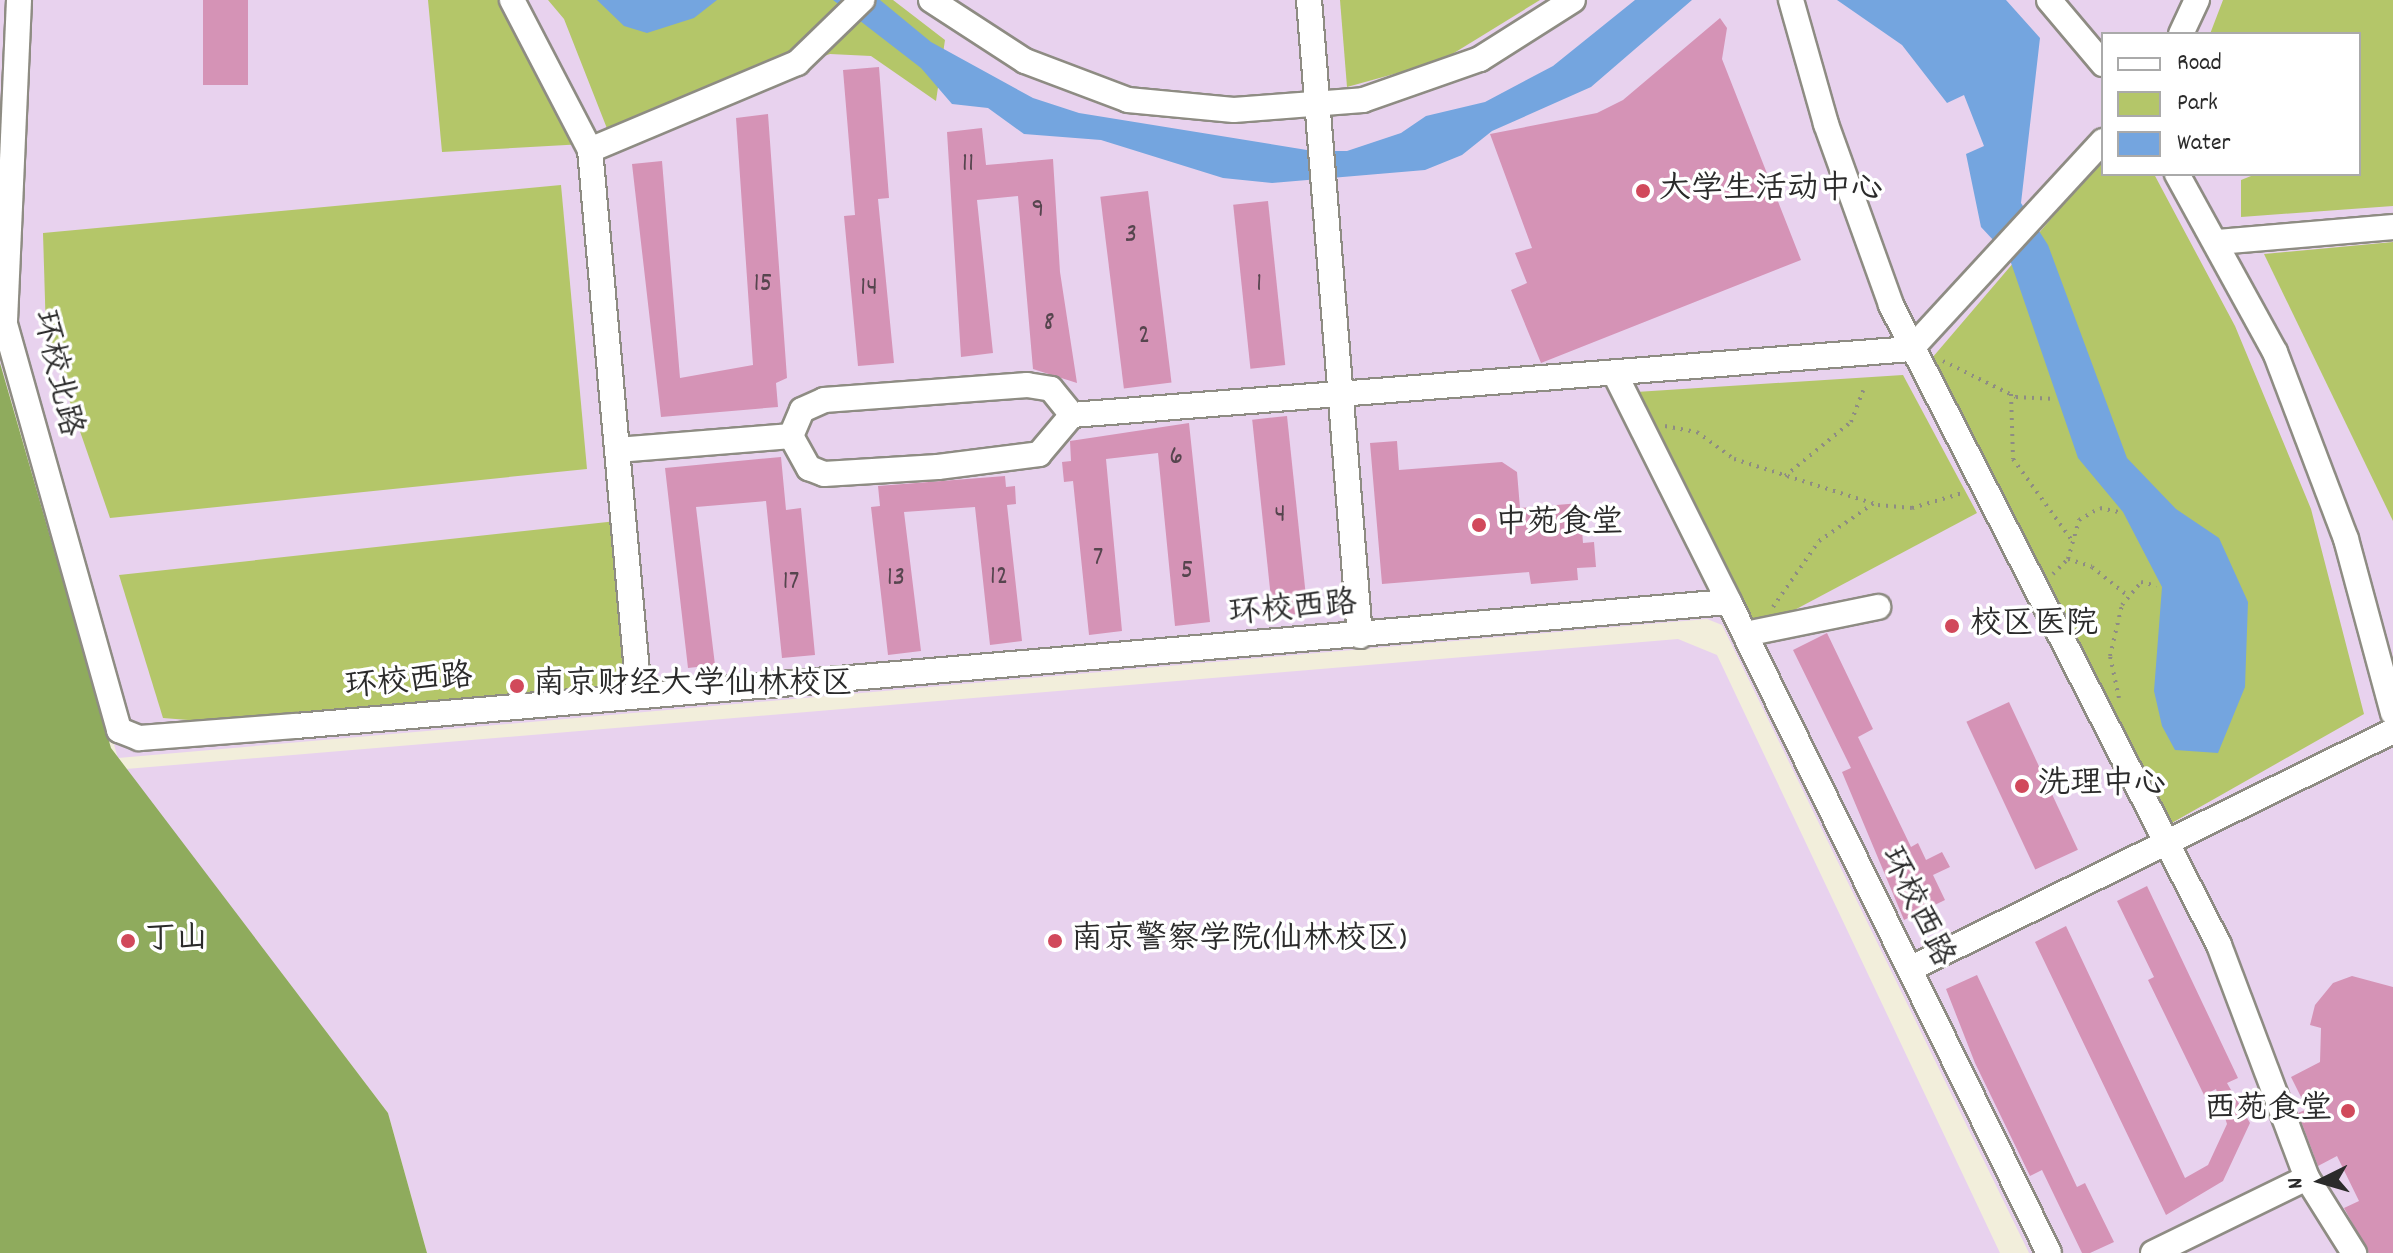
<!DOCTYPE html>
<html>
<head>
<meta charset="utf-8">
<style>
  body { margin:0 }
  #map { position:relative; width:2393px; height:1253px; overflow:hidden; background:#f2eedb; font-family:Dekko,"LXGW WenKai TC",sans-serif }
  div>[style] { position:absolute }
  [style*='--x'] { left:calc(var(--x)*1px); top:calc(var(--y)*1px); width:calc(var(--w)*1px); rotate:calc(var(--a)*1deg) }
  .built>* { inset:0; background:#e8d2ee }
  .green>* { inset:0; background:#b4c669 }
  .forest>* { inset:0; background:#8fab5d }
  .water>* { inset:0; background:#74a5df }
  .building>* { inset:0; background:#d593b6; transform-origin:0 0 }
  .path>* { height:4px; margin-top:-2px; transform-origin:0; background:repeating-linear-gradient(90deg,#8e8c83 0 2px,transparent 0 8px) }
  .roads { filter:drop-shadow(2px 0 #8e8c83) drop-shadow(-2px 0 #8e8c83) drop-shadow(0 2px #8e8c83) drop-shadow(0 -2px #8e8c83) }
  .minor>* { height:24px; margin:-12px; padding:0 12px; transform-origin:12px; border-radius:12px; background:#fff }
  .dots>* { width:22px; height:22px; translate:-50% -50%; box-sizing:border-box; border:4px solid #fff; border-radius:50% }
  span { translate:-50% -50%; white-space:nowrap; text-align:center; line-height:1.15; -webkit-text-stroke:7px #fff; paint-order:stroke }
  .number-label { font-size:28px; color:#56454e }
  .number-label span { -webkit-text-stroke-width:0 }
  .poi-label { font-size:32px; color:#2b2b2b }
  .left { translate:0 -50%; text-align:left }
  .right { translate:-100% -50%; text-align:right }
  .street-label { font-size:32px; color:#2b2b2b }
  .legend { position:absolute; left:2101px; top:32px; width:260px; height:144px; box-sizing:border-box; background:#fff; border:2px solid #aaa; margin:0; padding:10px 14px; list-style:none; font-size:24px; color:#2b2b2b }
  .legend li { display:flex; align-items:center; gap:16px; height:40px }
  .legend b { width:40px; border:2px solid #aaa }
  .north { position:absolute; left:2281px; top:1141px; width:80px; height:80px; -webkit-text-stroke:6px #fff; paint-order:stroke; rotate:265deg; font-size:22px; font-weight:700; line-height:32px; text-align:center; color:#2b2b2b }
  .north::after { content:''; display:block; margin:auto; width:28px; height:36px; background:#2b2b2b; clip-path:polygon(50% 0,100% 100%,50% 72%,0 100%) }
</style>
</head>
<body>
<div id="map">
  <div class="built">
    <div style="clip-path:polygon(evenodd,0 0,2393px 0,2393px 1253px,2029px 1253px,1722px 625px,1707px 619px,118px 758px,0 363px,0 0,2103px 34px,2359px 34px,2359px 174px,2103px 174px,2103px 34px)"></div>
    <div style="clip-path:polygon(1678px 639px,1717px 655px,2000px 1253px,427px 1253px,388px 1113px,126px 769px)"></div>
  </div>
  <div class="green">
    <div style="clip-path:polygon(428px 0,512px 0,584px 144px,442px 152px)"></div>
    <div style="clip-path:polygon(548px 0,893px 0,945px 40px,936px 101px,871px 56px,830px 54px,608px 131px,564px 19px)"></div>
    <div style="clip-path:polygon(1340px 0,1540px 0,1441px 61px,1347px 87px)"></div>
    <div style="clip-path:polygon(2223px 0,2393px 0,2393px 206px,2241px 217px,2241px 180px,2256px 174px,2359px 174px,2359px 34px,2210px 34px)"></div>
    <div style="clip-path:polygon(2103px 158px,2103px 174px,2154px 174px,2235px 326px,2311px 509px,2364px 714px,2170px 824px,1932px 358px)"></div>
    <div style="clip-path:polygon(561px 185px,587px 469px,110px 518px,46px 333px,43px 233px)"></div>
    <div style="clip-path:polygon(2393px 242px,2393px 521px,2264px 254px)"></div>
    <div style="clip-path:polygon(1903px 375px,1977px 513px,1757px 630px,1636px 392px)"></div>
    <div style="clip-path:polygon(626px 520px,642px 685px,201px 721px,163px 718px,119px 575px)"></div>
  </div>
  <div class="forest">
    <div style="clip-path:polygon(0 363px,111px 748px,388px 1113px,427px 1253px,0 1253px)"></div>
  </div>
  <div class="water">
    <div style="clip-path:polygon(597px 0,717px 0,694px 18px,647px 33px,624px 26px)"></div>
    <div style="clip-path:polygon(833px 0,880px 0,931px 42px,1033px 98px,1079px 113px,1313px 151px,1347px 151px,1401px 133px,1426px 116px,1485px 102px,1553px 66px,1635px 0,1692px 0,1591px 87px,1492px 131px,1462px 155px,1425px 170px,1272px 183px,1223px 178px,1101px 140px,1024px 134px,988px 108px,952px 104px,921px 68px)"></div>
    <div style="clip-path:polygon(1837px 0,2006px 0,2040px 38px,2021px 203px,2048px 245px,2127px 458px,2176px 509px,2219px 538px,2248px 602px,2245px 687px,2218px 753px,2175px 750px,2162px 726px,2154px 691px,2162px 587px,2123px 512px,2078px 458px,2009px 257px,1981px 227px,1966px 154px,1984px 146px,1964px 95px,1947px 103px,1902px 45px)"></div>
  </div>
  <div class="building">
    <div style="left:203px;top:0;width:45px;height:85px"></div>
    <div style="clip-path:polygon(1720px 18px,1727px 28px,1722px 59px,1801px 260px,1541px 363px,1511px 290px,1527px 283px,1515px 253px,1532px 248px,1490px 134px,1597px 113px,1623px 100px)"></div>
    <div style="clip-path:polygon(879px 67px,889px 198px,878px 199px,894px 363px,858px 366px,844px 216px,855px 215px,843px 70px)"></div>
    <div style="clip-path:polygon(768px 114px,787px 378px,776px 383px,778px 407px,661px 417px,632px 164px,662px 161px,680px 378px,753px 365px,736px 118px)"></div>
    <div style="clip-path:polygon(982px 128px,986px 165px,1053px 159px,1060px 272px,1077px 383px,1033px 369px,1018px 196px,977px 200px,993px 353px,961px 357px,947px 132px)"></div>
    <div style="left:1148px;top:191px;width:193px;height:48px;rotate:83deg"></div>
    <div style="left:1268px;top:201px;width:165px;height:35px;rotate:84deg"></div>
    <div style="left:1287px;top:416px;width:198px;height:35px;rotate:84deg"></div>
    <div style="clip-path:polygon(1189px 423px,1210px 622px,1175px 626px,1158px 453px,1106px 459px,1122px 631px,1089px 635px,1073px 481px,1064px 482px,1062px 462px,1071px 461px,1070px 441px)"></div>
    <div style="clip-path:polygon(1397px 441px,1399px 470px,1502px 462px,1517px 472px,1520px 508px,1580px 503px,1583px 543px,1594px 542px,1596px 567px,1577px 568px,1578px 580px,1531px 584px,1529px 572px,1382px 584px,1370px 443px)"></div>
    <div style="clip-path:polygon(781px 457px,786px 510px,801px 508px,815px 655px,782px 658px,766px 501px,696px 507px,715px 665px,688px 668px,665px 468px)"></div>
    <div style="clip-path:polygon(1005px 476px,1006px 487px,1015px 486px,1016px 504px,1007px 505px,1022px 641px,990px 645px,975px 507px,904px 512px,921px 651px,888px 655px,871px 507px,880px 506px,878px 486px)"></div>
    <div style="clip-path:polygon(1827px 633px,1873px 729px,1858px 737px,1911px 847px,1918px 843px,1926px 860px,1942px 852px,1950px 867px,1933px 875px,1945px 900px,1904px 920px,1842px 772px,1851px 768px,1793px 650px)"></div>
    <div style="left:2009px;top:702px;width:163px;height:47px;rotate:65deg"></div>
    <div style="clip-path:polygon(2147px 886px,2238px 1078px,2227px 1083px,2250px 1123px,2223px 1181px,2166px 1215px,2035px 942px,2066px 926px,2185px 1178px,2208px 1165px,2227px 1124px,2216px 1089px,2204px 1095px,2148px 980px,2154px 977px,2117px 901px)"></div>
    <div style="clip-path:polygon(1977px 975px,2077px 1187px,2085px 1183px,2114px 1242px,2090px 1253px,2082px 1253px,2042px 1170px,2030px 1176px,1975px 1063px,1946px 989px)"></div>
    <div style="clip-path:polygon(2352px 976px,2393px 987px,2393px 1253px,2369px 1253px,2344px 1208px,2359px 1201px,2337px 1156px,2318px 1166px,2298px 1113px,2307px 1109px,2291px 1077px,2320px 1062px,2321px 1028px,2310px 1025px,2315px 1005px,2333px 983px)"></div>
  </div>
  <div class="path">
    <div style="--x:1943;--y:361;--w:81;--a:26.3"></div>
    <div style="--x:2016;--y:397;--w:35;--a:3"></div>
    <div style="--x:2011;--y:394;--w:65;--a:88.2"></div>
    <div style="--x:2013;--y:459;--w:102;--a:54.1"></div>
    <div style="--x:1665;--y:426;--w:33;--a:11"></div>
    <div style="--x:1697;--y:432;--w:46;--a:36.1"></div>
    <div style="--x:1734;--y:459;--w:151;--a:17.7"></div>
    <div style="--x:1878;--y:505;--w:34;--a:5"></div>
    <div style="--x:1912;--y:508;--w:53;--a:-16.4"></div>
    <div style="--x:1785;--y:476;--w:85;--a:-39.3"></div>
    <div style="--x:1851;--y:422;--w:34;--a:-69"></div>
    <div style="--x:2068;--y:559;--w:25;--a:18"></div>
    <div style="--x:2092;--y:567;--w:46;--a:38.9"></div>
    <div style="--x:2053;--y:574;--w:21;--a:-45"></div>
    <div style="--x:2068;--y:559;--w:41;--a:-74.2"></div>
    <div style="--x:2079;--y:520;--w:24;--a:-30"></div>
    <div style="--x:2100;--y:508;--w:19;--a:12"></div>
    <div style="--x:1773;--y:607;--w:80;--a:-55.1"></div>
    <div style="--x:1819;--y:541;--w:67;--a:-34.6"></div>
    <div style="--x:2119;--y:698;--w:43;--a:-102.1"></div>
    <div style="--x:2110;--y:656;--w:52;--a:-76.8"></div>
    <div style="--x:2122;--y:605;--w:30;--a:-50"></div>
    <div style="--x:2141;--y:582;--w:16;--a:14"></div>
  </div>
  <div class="roads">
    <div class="minor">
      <div style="--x:19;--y:0;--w:324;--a:92.5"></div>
      <div style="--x:5;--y:324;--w:422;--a:74.3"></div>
      <div style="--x:119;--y:730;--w:22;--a:22"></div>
      <div style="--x:139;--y:738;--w:157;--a:-4.4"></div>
      <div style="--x:296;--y:726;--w:1438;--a:-4.95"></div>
      <div style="--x:1729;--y:602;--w:725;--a:63.82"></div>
      <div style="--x:512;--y:0;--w:169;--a:62.5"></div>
      <div style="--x:590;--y:150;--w:547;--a:84.86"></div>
      <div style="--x:931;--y:0;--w:112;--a:33"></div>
      <div style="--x:1025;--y:61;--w:110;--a:20.7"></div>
      <div style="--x:1128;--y:100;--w:106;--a:5.4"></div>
      <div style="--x:1234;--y:110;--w:129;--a:-4.4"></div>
      <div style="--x:1363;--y:100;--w:124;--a:-19.3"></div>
      <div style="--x:1480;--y:59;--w:110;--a:-32.4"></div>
      <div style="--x:1309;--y:0;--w:638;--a:85.42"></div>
      <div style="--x:1791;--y:0;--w:129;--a:74.2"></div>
      <div style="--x:1826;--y:124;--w:192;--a:70.2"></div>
      <div style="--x:1891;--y:305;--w:719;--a:62.86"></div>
      <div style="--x:2219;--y:945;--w:249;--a:69.3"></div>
      <div style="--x:2307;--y:1178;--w:89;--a:57.9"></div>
      <div style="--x:2049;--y:0;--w:84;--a:49.8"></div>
      <div style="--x:2181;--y:34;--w:38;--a:-65"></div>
      <div style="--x:590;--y:150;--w:225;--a:-22.8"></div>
      <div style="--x:797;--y:63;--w:91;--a:-44.1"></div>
      <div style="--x:2177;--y:174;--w:203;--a:61.2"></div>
      <div style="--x:2275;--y:352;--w:200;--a:69.2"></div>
      <div style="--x:2346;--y:539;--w:180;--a:74.9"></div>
      <div style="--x:2218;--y:242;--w:176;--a:-4.9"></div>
      <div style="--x:1616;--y:376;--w:253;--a:63.4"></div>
      <div style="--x:791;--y:436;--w:37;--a:61"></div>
      <div style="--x:809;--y:468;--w:16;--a:22"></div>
      <div style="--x:824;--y:474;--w:114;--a:-3.5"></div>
      <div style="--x:938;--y:467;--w:102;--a:-7.3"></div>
      <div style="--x:1039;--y:454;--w:51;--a:-49.8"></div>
      <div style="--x:617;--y:450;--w:175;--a:-4.6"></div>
      <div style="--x:791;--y:436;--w:28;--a:-67"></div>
      <div style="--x:802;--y:410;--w:24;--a:-24"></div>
      <div style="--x:824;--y:400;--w:204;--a:-4.2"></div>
      <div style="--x:1027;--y:385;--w:24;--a:9"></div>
      <div style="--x:1051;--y:389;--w:33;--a:51"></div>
      <div style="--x:1072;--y:415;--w:842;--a:-4.5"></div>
      <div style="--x:1911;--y:349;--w:283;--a:-47.3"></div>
      <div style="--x:1745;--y:634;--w:136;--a:-11.5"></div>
      <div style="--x:1910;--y:969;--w:538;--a:-26.23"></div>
      <div style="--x:2153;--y:1253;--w:171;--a:-26"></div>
    </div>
  </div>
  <div class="dots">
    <div style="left:1643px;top:191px;background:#d1495b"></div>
    <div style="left:1479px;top:525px;background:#d1495b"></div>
    <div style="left:1952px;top:626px;background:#d1495b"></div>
    <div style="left:517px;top:686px;background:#d1495b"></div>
    <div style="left:2022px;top:786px;background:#d1495b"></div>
    <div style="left:128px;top:941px;background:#d1495b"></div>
    <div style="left:1055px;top:941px;background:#d1495b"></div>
    <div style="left:2348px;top:1111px;background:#d1495b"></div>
  </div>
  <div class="number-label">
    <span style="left:968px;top:165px">11</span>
    <span style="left:1038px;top:211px">9</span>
    <span style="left:1131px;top:236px">3</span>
    <span style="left:763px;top:285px">15</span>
    <span style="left:1259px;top:285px">1</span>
    <span style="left:869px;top:289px">14</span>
    <span style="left:1049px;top:324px">8</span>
    <span style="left:1144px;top:337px">2</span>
    <span style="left:1176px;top:458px">6</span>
    <span style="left:1280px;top:516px">4</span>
    <span style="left:1098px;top:559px">7</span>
    <span style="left:1187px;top:572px">5</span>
    <span style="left:999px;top:578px">12</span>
    <span style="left:896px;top:579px">13</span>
    <span style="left:791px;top:583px">17</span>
  </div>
  <div class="poi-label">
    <span class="left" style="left:1659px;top:191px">大学生活动中心</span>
    <span class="left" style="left:1495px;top:525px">中苑食堂</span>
    <span class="left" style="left:1970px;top:626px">校区医院</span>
    <span class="left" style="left:533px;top:686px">南京财经大学仙林校区</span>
    <span class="left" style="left:2038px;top:786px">洗理中心</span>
    <span class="left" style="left:144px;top:941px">丁山</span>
    <span class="left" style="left:1071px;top:941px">南京警察学院(仙林校区)</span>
    <span class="right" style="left:2332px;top:1111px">西苑食堂</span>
  </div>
  <div class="street-label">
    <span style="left:55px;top:374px;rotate:77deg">环校北路</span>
    <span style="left:1293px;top:611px;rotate:-5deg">环校西路</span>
    <span style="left:409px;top:684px;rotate:-5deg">环校西路</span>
    <span style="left:1915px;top:908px;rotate:64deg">环校西路</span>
  </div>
  <ul class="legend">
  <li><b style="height:10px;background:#fff"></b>Road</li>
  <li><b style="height:22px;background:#b4c669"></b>Park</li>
  <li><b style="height:22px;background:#74a5df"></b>Water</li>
  </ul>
  <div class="north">N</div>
</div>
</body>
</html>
